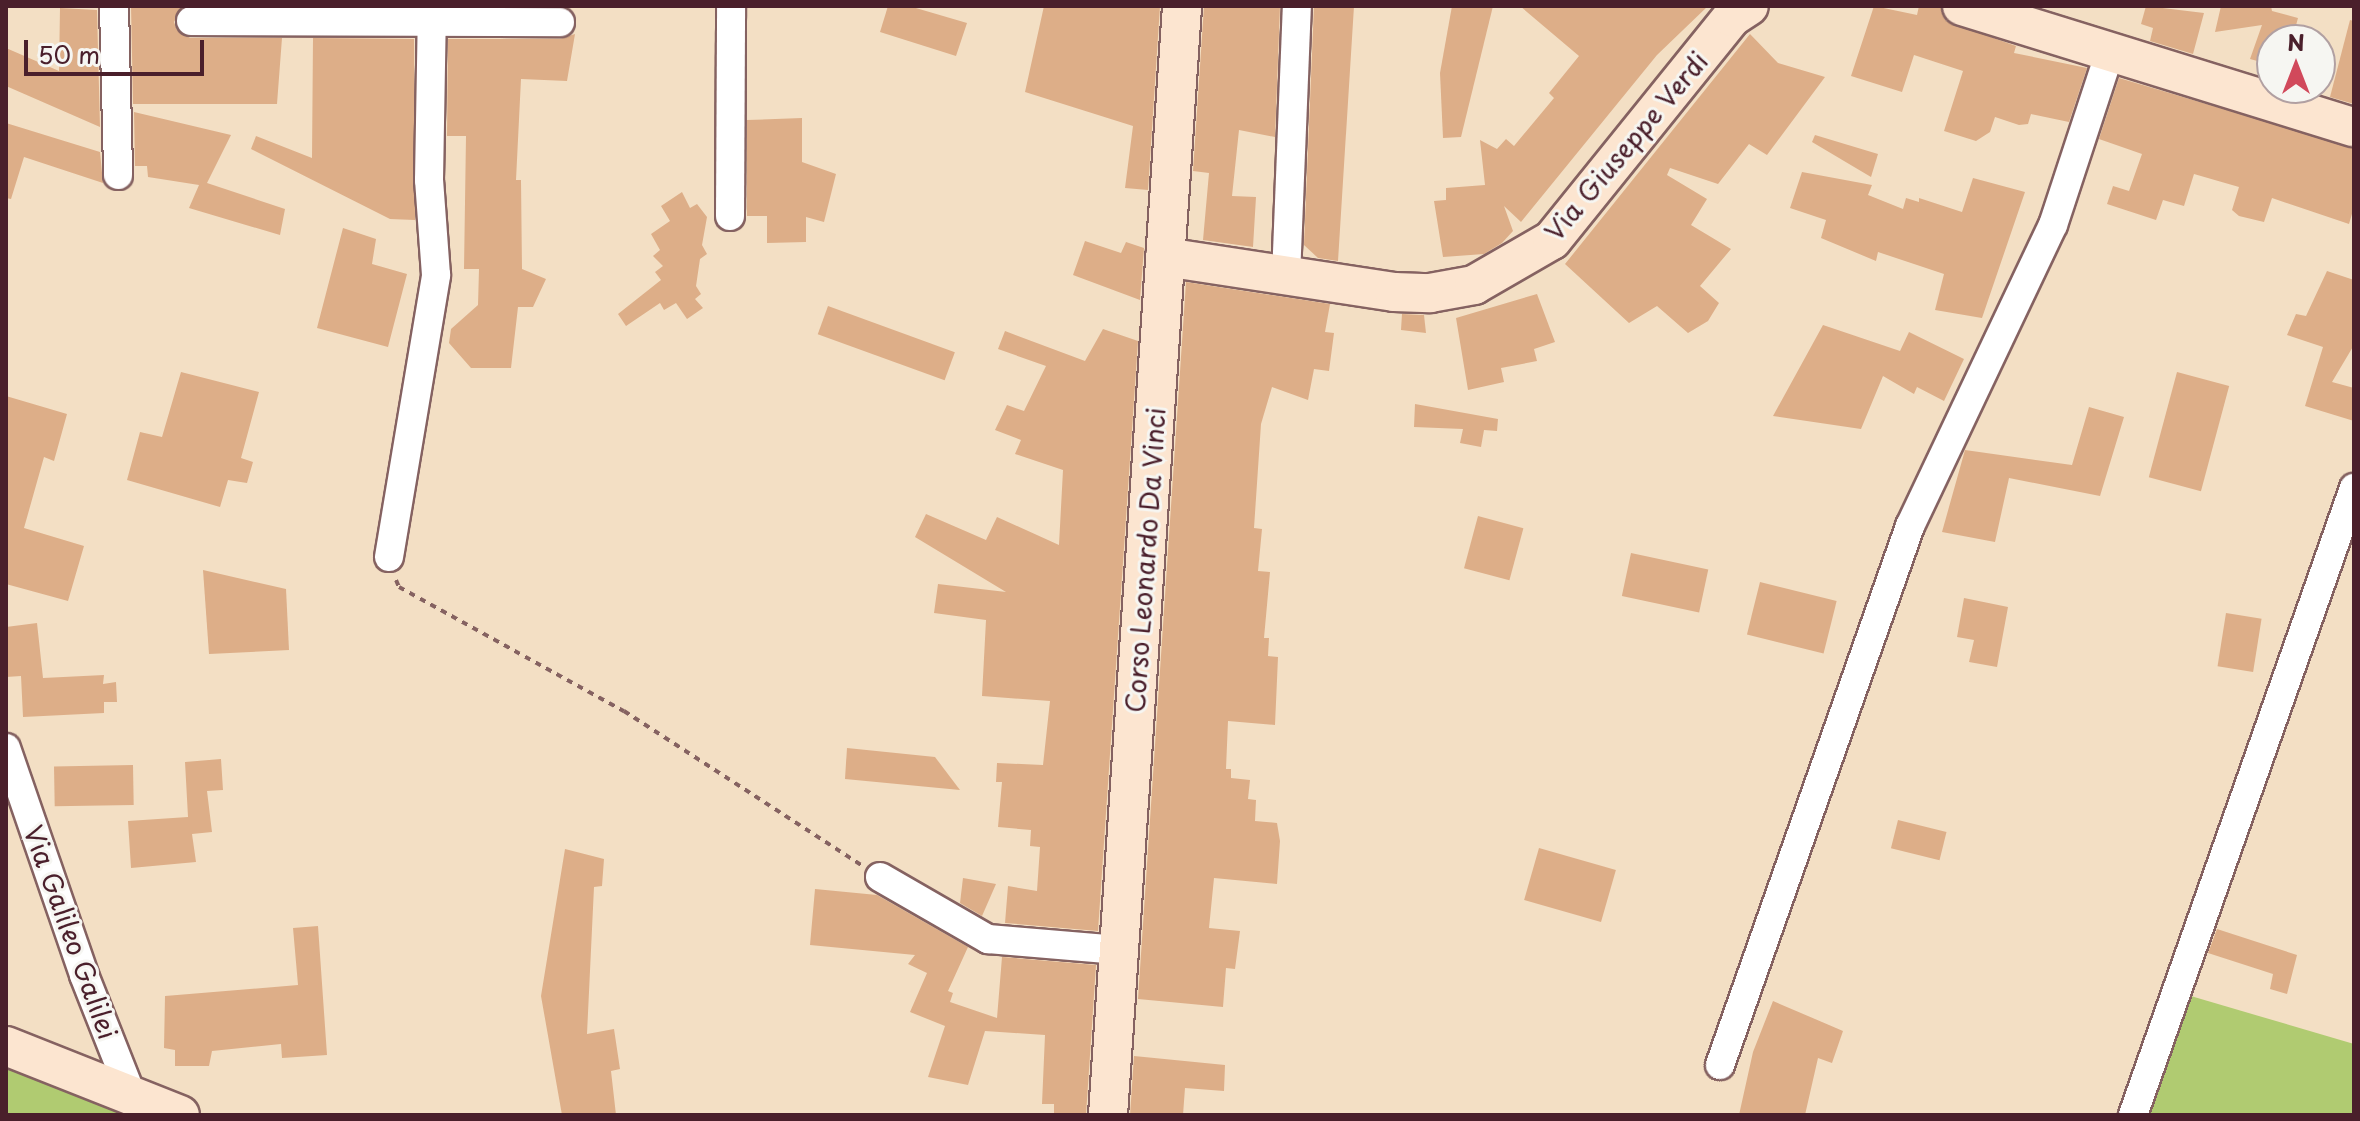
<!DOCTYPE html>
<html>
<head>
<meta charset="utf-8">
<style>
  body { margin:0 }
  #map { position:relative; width:2360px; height:1121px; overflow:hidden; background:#f3dfc4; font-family:"Playpen Sans",sans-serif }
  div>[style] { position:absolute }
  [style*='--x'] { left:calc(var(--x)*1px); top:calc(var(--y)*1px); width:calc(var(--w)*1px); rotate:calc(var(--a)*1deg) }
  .green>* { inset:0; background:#b0cb71 }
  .building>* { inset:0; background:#ddae88; transform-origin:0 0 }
  .path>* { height:4px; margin-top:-2px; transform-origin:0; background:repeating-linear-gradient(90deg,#856261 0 6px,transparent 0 12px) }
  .roads { filter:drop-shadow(2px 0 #856261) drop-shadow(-2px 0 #856261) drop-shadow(0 2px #856261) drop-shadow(0 -2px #856261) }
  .street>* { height:28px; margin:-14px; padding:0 14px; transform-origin:14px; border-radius:14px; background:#fff }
  .secondary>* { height:38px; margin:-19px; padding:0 19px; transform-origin:19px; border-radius:19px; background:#fce5d0 }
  span { translate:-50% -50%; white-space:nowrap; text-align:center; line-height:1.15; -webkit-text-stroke:6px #f6f6f2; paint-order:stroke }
  .street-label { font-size:26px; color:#4a1f2b }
  .frame { position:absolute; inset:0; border:8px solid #4a1f2b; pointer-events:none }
  .north { position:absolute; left:2256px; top:24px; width:80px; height:80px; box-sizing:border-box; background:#f6f6f2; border:2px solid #b1a0a2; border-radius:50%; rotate:0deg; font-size:22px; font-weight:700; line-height:32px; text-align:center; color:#4a1f2b }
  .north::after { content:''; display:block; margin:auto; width:28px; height:36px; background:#d1495b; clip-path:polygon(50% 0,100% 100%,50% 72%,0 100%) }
  .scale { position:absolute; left:24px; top:40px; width:180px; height:36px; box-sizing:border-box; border:4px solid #4a1f2b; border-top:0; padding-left:10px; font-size:24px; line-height:28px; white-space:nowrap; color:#4a1f2b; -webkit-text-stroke:6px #f6f6f2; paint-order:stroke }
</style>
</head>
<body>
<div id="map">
  <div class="green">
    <div style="clip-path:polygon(2184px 994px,2354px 1044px,2354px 1115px,2137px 1115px)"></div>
    <div style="clip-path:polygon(6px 1036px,145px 1115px,6px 1115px)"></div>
  </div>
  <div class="building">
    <div style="clip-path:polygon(131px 6px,183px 6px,174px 22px,177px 30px,190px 38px,282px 38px,277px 104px,133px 104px)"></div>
    <div style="clip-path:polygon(888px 6px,909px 6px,967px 23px,956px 56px,880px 32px)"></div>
    <div style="clip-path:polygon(1044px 6px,1160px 6px,1148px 190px,1125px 188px,1133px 126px,1025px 92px)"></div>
    <div style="clip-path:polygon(1204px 6px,1280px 6px,1275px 137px,1239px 130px,1232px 196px,1256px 197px,1253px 247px,1203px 240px,1209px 173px,1193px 171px)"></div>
    <div style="clip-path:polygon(1314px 6px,1354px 6px,1338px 261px,1318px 258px,1304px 245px)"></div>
    <div style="clip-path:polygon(1452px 6px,1493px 6px,1461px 137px,1443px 138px,1440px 73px)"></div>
    <div style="clip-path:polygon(1520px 6px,1708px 6px,1657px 55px,1521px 222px,1504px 206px,1513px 231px,1502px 243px,1484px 254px,1443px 257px,1434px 201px,1446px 200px,1446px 188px,1485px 185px,1480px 140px,1497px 149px,1506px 139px,1514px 146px,1554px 98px,1549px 93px,1579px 56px)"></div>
    <div style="clip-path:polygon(1874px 6px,1917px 15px,1919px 6px,1941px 6px,1946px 21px,2016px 46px,2014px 53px,2087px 68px,2069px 122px,2031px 114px,2028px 124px,2019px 125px,1995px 117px,1990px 132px,1976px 141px,1944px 131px,1963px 71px,1914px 55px,1902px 92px,1851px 76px)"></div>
    <div style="clip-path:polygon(2146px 6px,2204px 13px,2193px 54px,2150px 41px,2153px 28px,2141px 24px)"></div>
    <div style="clip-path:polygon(2221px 6px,2271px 6px,2272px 11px,2298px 18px,2292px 40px,2272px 40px,2272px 65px,2250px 59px,2262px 25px,2215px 32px)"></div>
    <div style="clip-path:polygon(60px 8px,97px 10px,100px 127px,6px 86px,6px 48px,59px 71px)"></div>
    <div style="clip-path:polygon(2350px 20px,2354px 21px,2354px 104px,2330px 97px)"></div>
    <div style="clip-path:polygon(575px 34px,567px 81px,521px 79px,516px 180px,521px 180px,522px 269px,546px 279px,533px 307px,518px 307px,511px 368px,471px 368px,449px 343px,451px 329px,478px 305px,479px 269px,464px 269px,466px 136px,447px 136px,448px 39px,560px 39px)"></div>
    <div style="clip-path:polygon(1750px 34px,1778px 63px,1825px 77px,1767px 155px,1749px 144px,1718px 184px,1670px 168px,1667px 175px,1707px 199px,1691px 225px,1731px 249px,1700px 286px,1719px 303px,1708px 321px,1688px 333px,1657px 306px,1629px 323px,1565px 264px)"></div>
    <div style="clip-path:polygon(313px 38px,414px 39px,415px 220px,390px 219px,251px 149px,256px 136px,312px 158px)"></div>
    <div style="clip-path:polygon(2119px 78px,2354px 148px,2354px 207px,2349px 224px,2272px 198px,2264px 222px,2239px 216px,2232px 210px,2239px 187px,2194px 174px,2184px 206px,2163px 200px,2156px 220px,2107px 204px,2113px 186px,2129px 191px,2142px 154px,2099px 139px)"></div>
    <div style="clip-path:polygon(134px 112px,231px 135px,207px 183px,285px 209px,280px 235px,189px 208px,199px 185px,148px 177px,147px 166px,135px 166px)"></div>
    <div style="clip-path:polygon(802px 118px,802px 162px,836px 174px,824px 222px,806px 217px,806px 242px,767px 243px,767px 216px,747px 216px,747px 120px)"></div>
    <div style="clip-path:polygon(6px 123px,100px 152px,103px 183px,24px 157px,11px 199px,6px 198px)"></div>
    <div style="clip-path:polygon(1815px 135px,1878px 154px,1871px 177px,1812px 142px)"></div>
    <div style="clip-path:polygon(1802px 172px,1872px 185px,1868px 195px,1903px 209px,1906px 198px,1919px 202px,1919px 198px,1962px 212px,1973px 178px,2025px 192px,1982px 318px,1935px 310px,1944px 274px,1878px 252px,1876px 261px,1821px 238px,1826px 220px,1790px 208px)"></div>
    <div style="clip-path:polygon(682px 192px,690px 208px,697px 204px,707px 217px,702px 245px,707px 254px,700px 259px,696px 286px,701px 294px,695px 299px,703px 308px,687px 319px,676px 303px,664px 310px,660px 303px,626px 326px,618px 314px,661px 280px,655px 272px,663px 266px,653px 256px,660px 250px,651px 234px,670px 221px,661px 206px)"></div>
    <div style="clip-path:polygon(343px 228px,376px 239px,372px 264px,407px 274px,388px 347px,317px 328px)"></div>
    <div style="clip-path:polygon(1085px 241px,1121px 253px,1126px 242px,1144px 248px,1140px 300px,1073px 275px)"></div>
    <div style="clip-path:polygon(2327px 271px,2354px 280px,2354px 345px,2332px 382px,2354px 388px,2354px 421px,2305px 406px,2323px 347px,2287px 335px,2296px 314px,2306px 316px)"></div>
    <div style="clip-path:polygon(1186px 282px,1330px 304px,1325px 332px,1334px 333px,1329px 371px,1314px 369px,1308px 400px,1272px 387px,1261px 424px,1254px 528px,1262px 529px,1258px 571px,1270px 572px,1264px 638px,1269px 638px,1268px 656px,1278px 657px,1275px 725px,1228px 721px,1226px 769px,1231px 769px,1231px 778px,1250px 780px,1248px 799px,1256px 800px,1255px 821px,1277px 823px,1280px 841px,1277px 884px,1214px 878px,1209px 928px,1240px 931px,1235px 969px,1226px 968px,1223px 1007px,1138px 999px)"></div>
    <div style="clip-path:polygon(1537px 294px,1555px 342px,1534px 349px,1537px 361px,1501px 368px,1504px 382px,1468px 390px,1456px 318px)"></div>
    <div style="left:828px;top:306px;width:135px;height:30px;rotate:20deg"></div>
    <div style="clip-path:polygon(1402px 314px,1424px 315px,1426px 333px,1401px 330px)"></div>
    <div style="clip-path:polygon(1823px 325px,1900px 351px,1909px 332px,1964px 359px,1944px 401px,1917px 387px,1914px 394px,1883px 376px,1861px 429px,1773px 416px)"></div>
    <div style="clip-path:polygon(1103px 329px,1138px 341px,1098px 931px,1005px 923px,1008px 886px,1037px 891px,1040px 847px,1030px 846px,1031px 830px,998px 827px,1002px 782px,996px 782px,997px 763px,1043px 765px,1050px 701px,982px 696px,986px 620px,934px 613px,938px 584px,1006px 592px,915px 537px,926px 514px,986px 540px,997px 517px,1059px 545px,1063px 470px,1015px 454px,1021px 440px,995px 430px,1007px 405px,1024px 411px,1046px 366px,998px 349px,1005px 331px,1085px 361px)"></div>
    <div style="clip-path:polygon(181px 372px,259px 392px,241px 458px,253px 462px,247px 483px,228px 480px,220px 507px,127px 480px,140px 432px,162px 437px)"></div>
    <div style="left:2177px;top:372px;width:54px;height:109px;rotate:15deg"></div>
    <div style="clip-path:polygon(6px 396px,67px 414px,54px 461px,44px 457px,24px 528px,84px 546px,68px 601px,6px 584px)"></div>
    <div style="clip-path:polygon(1415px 404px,1498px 419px,1497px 431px,1484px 430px,1481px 447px,1460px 443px,1463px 429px,1414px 427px)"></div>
    <div style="clip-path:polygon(2089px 407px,2124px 417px,2100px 496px,2009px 478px,1995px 542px,1942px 532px,1965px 450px,2072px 465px)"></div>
    <div style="left:1478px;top:516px;width:47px;height:54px;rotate:15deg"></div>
    <div style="left:1631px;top:553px;width:79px;height:44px;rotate:12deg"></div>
    <div style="clip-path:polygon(203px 570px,286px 589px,289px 650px,209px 654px)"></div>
    <div style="left:1760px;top:582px;width:79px;height:54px;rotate:14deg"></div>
    <div style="clip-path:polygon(1964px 598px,2008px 607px,1997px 667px,1969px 662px,1974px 640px,1957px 637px)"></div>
    <div style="left:2226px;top:613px;width:36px;height:54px;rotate:9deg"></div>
    <div style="clip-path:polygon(37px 623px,43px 678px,104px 675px,103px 684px,116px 682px,117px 702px,104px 702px,104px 713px,23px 717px,21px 676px,6px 677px,6px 627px)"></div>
    <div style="clip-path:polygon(847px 748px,935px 757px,960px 790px,845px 779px)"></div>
    <div style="clip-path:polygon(221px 759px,223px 790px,207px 791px,212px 832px,192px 834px,196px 862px,131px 868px,128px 821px,188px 817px,185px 762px)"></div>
    <div style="left:133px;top:765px;width:40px;height:79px;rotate:89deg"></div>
    <div style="left:1898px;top:820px;width:50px;height:29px;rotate:14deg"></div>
    <div style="left:1539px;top:848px;width:80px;height:54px;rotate:16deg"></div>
    <div style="clip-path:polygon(565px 849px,604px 859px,602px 886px,594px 887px,587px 1034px,614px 1029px,620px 1069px,611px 1071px,616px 1115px,562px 1115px,541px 996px)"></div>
    <div style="clip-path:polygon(963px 878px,996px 884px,982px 916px,960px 903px)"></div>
    <div style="clip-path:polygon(815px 889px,877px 895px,968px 947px,948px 991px,953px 993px,950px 1002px,997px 1018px,1002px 957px,1096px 965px,1086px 1115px,1054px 1115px,1054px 1104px,1042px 1104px,1045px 1035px,985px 1031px,968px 1085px,928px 1077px,945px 1026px,910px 1012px,927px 973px,908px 964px,915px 955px,810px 945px)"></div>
    <div style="clip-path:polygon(318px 926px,327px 1055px,282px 1058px,281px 1044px,212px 1051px,209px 1066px,175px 1066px,175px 1050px,164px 1048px,165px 996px,298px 985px,293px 928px)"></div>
    <div style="clip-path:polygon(2217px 929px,2297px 955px,2287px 994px,2270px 989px,2273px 974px,2208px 953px)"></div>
    <div style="clip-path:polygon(1773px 1001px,1843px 1031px,1832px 1063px,1818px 1058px,1805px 1115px,1739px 1115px,1753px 1052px)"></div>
    <div style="clip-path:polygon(1134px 1056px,1225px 1065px,1224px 1091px,1185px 1088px,1183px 1115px,1130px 1115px)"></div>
  </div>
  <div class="path">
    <div style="--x:396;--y:580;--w:8;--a:67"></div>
    <div style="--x:399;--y:587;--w:257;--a:28.9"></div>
    <div style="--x:624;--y:711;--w:283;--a:33"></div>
  </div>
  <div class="roads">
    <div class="street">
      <div style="--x:114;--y:6;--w:169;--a:88.6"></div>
      <div style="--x:191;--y:21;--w:369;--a:0.2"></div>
      <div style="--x:730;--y:216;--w:210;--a:-89.7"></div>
      <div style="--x:1286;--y:277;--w:271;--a:-87.7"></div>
      <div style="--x:389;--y:557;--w:286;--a:-80.5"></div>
      <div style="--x:436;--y:275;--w:95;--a:-94.2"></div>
      <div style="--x:429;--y:180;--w:174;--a:-89"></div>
      <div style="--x:6;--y:748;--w:240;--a:71"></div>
      <div style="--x:84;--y:975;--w:139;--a:68.4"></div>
      <div style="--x:880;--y:877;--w:125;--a:29.9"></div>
      <div style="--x:988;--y:939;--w:131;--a:4.8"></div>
      <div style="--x:1720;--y:1065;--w:572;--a:-70.58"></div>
      <div style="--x:1910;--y:526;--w:333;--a:-64.6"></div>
      <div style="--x:2053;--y:225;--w:182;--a:-71.8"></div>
      <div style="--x:2133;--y:1115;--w:665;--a:-70.58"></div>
    </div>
    <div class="secondary">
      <div style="--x:1962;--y:6;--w:410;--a:17.2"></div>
      <div style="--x:1165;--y:257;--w:232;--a:8.7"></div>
      <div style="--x:1394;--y:292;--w:36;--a:2"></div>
      <div style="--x:1430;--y:293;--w:45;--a:-10.3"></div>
      <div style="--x:1474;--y:285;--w:90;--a:-30"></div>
      <div style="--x:1552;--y:240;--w:287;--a:-51.1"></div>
      <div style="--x:1732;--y:17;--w:20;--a:-33"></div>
      <div style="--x:6;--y:1046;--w:187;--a:21.6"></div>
      <div style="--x:1108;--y:1115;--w:1111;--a:-86.18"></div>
    </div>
  </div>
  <div class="street-label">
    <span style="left:1626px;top:146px;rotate:-50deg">Via Giuseppe Verdi</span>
    <span style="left:1145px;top:560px;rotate:-86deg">Corso Leonardo Da Vinci</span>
    <span style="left:71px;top:932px;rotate:70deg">Via Galileo Galilei</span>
  </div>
  <div class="frame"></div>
  <div class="north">N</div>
  <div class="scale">50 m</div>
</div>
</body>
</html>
